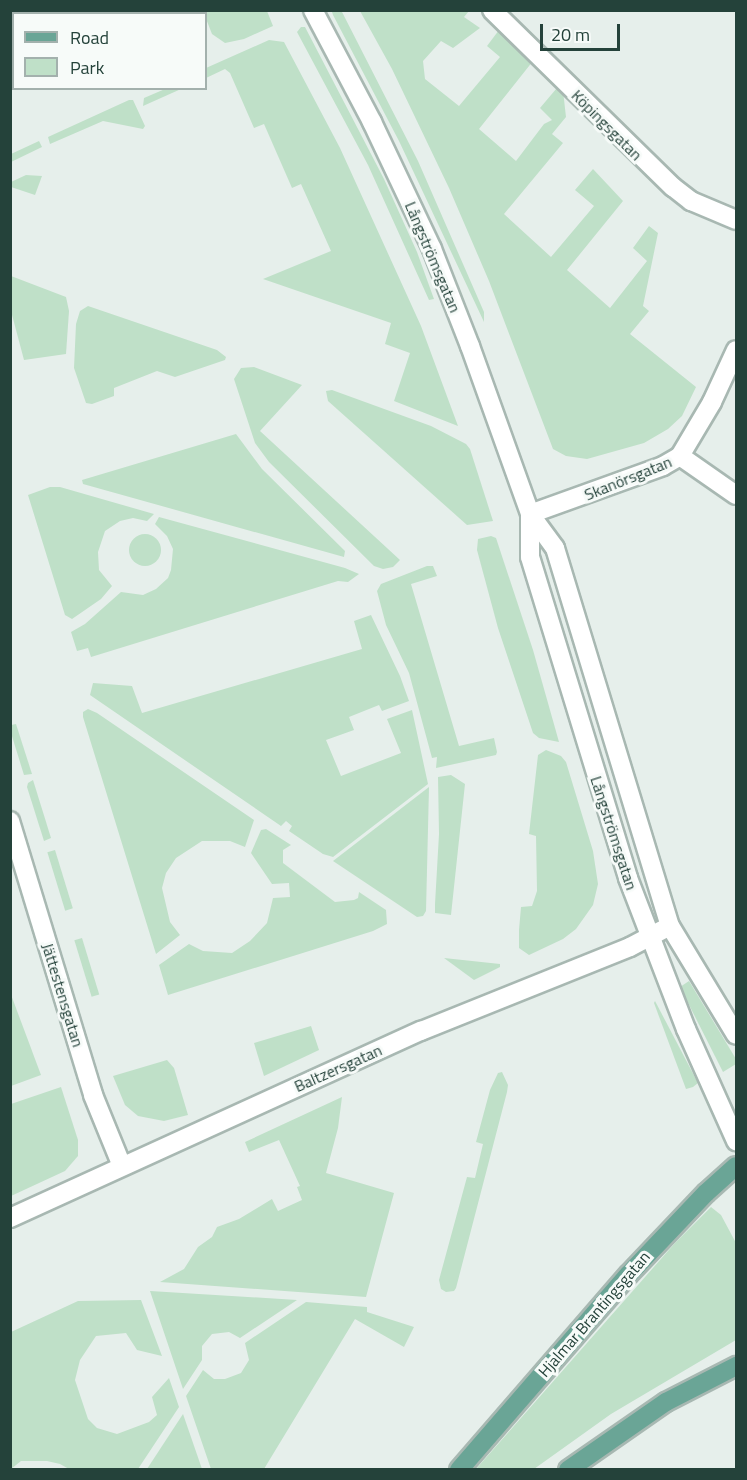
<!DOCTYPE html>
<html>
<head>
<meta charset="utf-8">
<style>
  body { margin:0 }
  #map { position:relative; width:747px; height:1480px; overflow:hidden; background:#e6efeb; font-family:"Titillium Web",sans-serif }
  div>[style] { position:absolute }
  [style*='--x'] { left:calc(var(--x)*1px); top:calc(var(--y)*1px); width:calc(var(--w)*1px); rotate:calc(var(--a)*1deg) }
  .green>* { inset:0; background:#bfe0c8; transform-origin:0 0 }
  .round { border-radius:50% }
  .roads { filter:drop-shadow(2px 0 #a8b8b2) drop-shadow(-2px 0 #a8b8b2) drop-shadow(0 2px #a8b8b2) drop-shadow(0 -2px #a8b8b2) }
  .minor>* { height:18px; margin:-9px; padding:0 9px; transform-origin:9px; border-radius:9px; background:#fff }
  .major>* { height:18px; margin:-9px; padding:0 9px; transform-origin:9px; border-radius:9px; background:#6aa596 }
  span { translate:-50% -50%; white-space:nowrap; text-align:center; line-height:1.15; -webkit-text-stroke:6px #f7fbf9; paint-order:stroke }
  .street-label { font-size:16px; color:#24423a }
  .frame { position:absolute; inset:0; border:12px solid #24423a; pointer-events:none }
  .legend { position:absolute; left:12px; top:12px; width:195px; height:78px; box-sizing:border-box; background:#f7fbf9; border:2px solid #a3b1ad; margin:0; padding:8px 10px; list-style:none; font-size:18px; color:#24423a }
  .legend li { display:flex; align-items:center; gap:12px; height:30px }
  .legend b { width:30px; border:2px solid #a3b1ad }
  .scale { position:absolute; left:540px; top:24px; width:80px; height:27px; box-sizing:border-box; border:3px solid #24423a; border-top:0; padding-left:8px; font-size:18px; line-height:21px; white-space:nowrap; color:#24423a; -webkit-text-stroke:4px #f7fbf9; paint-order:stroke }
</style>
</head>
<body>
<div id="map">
  <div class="green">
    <div style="clip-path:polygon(341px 10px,418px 161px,484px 312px,484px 322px,399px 141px,333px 15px,332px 12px)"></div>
    <div style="clip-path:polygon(86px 11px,86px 13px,14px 14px,13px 49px,11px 51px,11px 11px)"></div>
    <div style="clip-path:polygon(203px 11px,267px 11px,273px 26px,244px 39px,225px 43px,212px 34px)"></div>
    <div style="clip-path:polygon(360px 11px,469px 11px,464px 17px,480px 28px,453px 48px,441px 41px,423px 61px,425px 79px,459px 106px,500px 57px,487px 46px,502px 26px,533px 61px,479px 129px,516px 161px,544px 124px,552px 120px,540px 108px,562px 82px,566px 117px,552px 134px,563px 143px,504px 214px,551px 257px,594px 206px,575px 190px,593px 169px,623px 201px,567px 270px,610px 308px,647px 261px,633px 248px,649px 226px,658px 233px,643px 306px,649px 311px,630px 334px,696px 387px,682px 416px,668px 429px,644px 443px,587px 459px,566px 456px,553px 449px,489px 281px,449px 188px,392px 69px)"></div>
    <div style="clip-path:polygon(301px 27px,305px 27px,384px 179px,417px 252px,434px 299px,429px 300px,368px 165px,297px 32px)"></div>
    <div style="clip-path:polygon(269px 40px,284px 42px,340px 148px,421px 326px,458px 426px,394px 401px,410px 353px,385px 344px,391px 323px,263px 279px,331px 251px,301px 184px,292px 188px,264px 124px,254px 128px,230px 73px,225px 69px,206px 78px,206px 68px)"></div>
    <div style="clip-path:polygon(165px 89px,181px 89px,143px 106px,144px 98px)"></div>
    <div style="clip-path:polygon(129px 100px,133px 100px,145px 126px,143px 129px,103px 121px,50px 144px,48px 137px)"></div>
    <div style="clip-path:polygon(39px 141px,42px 147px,11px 162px,11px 154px)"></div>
    <div style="clip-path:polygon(26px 175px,42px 176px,35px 195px,11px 187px,11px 182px)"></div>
    <div style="clip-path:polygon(11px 276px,66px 297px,69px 311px,66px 354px,24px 360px,11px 311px)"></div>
    <div style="clip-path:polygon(88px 306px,217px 350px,226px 357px,225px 360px,175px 377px,157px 371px,114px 388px,114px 396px,92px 404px,86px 403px,74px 368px,76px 324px,80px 311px)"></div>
    <div style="clip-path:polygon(254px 367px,302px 385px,260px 431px,400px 560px,393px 567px,383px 569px,374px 566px,269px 462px,255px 443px,234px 379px,241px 368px)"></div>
    <div style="clip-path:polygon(332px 390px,431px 426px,466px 444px,470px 449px,493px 521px,467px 525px,328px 401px,326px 391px)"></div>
    <div style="clip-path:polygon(236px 434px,262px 469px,345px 551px,344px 557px,83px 484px,82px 480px)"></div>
    <div style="clip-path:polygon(50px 487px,60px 487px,154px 514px,147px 521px,133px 518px,120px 521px,105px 531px,98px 552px,99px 570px,112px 586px,101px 599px,72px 619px,65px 615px,28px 495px)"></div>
    <div style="clip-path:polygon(159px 517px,345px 568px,359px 574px,348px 582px,338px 581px,91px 657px,88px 648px,77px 651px,71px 632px,85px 624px,121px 592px,143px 595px,156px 589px,168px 578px,171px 570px,173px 549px,167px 536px,155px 524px)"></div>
    <div class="round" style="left:129px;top:534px;width:32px;height:32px"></div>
    <div style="clip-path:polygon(491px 536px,496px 538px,533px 650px,559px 742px,539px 738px,533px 733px,498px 628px,477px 550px,478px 539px)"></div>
    <div style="clip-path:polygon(427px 566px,433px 566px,437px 576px,411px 584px,459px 746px,494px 738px,497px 752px,496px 755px,436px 768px,437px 757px,432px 758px,409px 673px,386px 625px,377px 591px,381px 584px)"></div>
    <div style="clip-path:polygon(371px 615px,400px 676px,409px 701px,382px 711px,379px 705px,349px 717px,354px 730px,326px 740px,341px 776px,401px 753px,387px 719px,412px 710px,428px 784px,333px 857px,323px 854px,289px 831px,292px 826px,286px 821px,281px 826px,90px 695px,93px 683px,132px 686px,142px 713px,362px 649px,354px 621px)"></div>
    <div style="clip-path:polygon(88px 709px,97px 713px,254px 820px,245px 847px,230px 841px,202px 841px,176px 858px,166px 873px,162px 888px,170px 922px,180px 935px,156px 954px,83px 717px,83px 712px)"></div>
    <div style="clip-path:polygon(16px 724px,32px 774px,24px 775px,11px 733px,11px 725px)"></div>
    <div style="clip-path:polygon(546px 750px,561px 756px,566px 762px,593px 851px,598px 884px,593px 905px,576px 929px,563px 939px,529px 955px,519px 948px,519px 930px,521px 907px,532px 906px,537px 891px,536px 836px,529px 834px,538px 755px)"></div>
    <div style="clip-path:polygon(451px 775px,465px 784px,451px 915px,435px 913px,435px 904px,439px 834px,438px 777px)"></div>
    <div style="clip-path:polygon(33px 780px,51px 838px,44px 841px,27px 787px,28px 783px)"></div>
    <div style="clip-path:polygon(429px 787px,426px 911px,423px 916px,417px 917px,333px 861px)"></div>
    <div style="clip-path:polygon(266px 829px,291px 845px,283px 850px,283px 863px,335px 902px,354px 900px,358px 898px,359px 892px,386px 910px,387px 924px,373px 931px,168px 995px,159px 965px,189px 944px,203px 951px,232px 953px,250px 941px,267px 923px,273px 898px,290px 897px,289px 883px,272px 884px,251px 853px,261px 830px)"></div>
    <div style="left:55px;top:850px;width:61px;height:8px;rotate:73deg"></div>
    <div style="left:82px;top:938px;width:59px;height:8px;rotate:73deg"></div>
    <div style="clip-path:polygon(444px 958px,500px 964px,500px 967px,474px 980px)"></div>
    <div style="clip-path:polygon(689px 981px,736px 1059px,736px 1064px,723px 1072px,680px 987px)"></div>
    <div style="clip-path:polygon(10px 992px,41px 1075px,11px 1086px,10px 1086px)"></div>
    <div style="clip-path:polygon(655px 1001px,698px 1083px,693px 1087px,686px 1089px,654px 1003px)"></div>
    <div style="clip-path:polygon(311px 1026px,319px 1050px,264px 1076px,254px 1043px)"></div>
    <div style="clip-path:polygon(167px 1060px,174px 1068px,188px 1115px,164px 1121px,138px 1116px,125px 1105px,113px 1076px)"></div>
    <div style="clip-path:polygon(502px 1072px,508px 1085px,507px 1092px,456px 1288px,454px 1291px,446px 1292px,441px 1289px,439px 1280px,467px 1177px,475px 1178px,483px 1144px,476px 1142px,490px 1090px,498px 1073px)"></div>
    <div style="clip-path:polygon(61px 1087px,78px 1140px,78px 1156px,65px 1171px,11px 1196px,11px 1104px)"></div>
    <div style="clip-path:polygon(342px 1097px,338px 1128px,326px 1173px,394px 1193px,366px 1297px,160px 1282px,184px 1269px,198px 1247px,212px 1237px,217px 1227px,239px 1219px,272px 1199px,278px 1211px,302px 1200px,297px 1187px,300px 1186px,279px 1140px,249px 1152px,245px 1142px)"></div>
    <div style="clip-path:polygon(711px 1207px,721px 1215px,736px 1243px,736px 1340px,611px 1414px,534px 1469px,476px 1469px,675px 1243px)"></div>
    <div style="clip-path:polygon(150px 1291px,297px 1300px,240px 1338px,229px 1332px,212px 1334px,202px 1346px,202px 1360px,183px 1389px)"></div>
    <div style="clip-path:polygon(141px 1300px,162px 1356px,137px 1350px,126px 1333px,96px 1336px,80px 1360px,75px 1380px,88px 1419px,97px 1428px,117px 1434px,149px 1422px,157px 1415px,152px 1397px,169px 1378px,179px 1407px,138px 1469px,69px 1469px,60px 1464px,47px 1461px,21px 1461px,11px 1469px,11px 1332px,78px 1301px)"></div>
    <div style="clip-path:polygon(306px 1302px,367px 1307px,367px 1312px,414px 1327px,404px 1347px,355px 1319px,264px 1469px,211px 1469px,186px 1396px,203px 1370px,214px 1379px,225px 1379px,241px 1373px,249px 1360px,245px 1343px)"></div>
    <div style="clip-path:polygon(183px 1414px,202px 1469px,147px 1469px)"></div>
  </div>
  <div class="roads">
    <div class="minor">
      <div style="--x:313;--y:10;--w:127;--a:62.2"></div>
      <div style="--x:372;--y:122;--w:140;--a:64.7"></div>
      <div style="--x:432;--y:249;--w:104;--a:68.6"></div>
      <div style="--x:470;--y:346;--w:178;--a:70.3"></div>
      <div style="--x:530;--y:514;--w:42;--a:53.7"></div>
      <div style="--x:555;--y:548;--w:395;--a:73.1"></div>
      <div style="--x:670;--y:926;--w:127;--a:58.8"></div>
      <div style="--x:492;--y:10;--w:253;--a:44.4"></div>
      <div style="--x:673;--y:187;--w:23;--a:38"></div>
      <div style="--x:691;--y:201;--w:49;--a:22.9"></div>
      <div style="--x:680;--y:456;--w:68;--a:34.9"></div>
      <div style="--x:530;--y:514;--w:43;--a:90"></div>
      <div style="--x:530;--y:557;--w:336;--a:73"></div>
      <div style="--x:628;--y:878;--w:162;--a:69"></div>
      <div style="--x:686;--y:1029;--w:123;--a:65.9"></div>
      <div style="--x:530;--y:514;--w:141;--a:-19.8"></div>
      <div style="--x:663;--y:466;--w:20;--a:-30"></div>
      <div style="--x:680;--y:456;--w:63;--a:-59.3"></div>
      <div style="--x:712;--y:402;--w:57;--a:-65.2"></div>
      <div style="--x:10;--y:821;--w:286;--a:73.1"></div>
      <div style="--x:93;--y:1095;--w:77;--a:67.8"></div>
      <div style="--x:10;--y:1218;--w:452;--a:-24.5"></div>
      <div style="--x:421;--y:1031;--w:225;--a:-21.9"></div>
      <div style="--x:630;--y:947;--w:45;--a:-27.7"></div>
    </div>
    <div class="major">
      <div style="--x:459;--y:1470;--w:259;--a:-49.1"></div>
      <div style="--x:629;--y:1274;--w:112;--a:-46.5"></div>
      <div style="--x:706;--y:1193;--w:40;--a:-42"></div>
      <div style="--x:568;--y:1470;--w:119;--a:-34.8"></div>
      <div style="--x:666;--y:1402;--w:79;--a:-27.2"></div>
    </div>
  </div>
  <div class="street-label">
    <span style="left:607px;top:125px;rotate:45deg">Köpingsgatan</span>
    <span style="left:433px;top:257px;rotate:67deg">Långströmsgatan</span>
    <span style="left:628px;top:478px;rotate:-22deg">Skanörsgatan</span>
    <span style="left:614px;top:833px;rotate:72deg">Långströmsgatan</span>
    <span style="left:63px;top:995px;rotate:73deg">Jättestensgatan</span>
    <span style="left:338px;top:1068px;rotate:-24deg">Baltzersgatan</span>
    <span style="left:594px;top:1314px;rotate:-49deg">Hjalmar Brantingsgatan</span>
  </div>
  <div class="frame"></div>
  <ul class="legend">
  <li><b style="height:8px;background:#6aa596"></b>Road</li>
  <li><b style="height:16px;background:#bfe0c8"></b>Park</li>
  </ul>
  <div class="scale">20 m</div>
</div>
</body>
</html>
